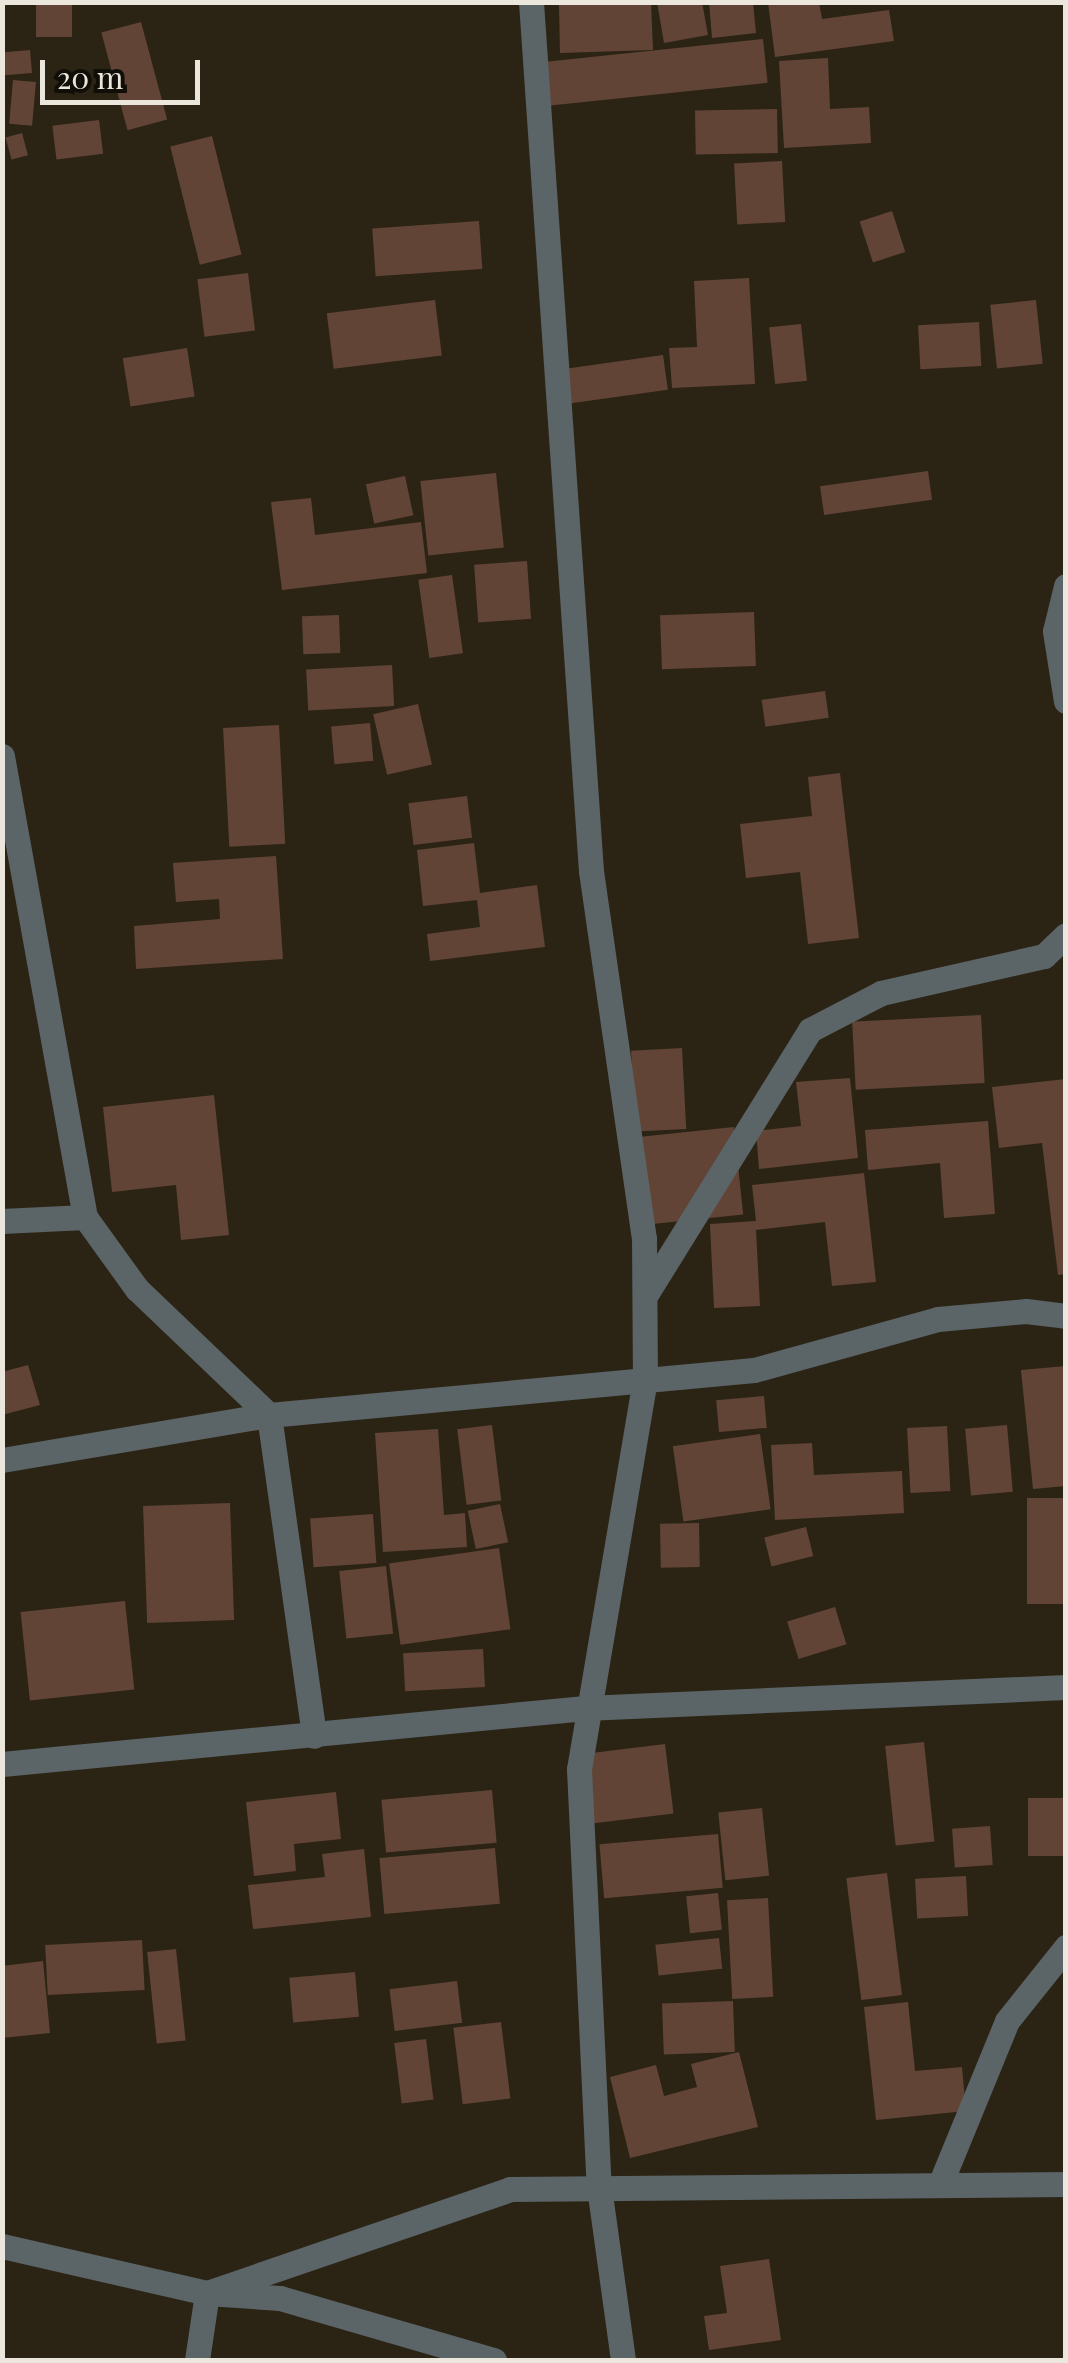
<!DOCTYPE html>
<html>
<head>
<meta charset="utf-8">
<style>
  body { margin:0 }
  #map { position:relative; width:1068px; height:2363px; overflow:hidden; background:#2b2415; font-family:"Playfair Display",serif }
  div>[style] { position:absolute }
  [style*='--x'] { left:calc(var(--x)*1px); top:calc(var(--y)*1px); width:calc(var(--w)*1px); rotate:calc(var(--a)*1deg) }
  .building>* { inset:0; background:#614435; transform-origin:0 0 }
  .minor>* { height:25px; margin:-12.5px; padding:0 12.5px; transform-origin:12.5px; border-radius:12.5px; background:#5b6467 }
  span { translate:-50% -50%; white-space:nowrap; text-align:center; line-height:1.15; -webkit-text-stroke:8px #110e08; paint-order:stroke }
  .frame { position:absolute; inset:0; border:5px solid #ebe7dd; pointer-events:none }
  .scale { position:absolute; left:40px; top:60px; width:160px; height:45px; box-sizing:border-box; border:5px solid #ebe7dd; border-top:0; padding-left:12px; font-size:30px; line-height:35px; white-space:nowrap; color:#ebe7dd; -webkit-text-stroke:8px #110e08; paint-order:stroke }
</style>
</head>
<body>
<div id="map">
  <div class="building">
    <div style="left:36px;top:2px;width:36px;height:35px"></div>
    <div style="clip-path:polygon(602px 2px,651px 2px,653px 50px,560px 53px,559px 5px)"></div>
    <div style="clip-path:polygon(657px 2px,702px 2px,708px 35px,664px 43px)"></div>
    <div style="clip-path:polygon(709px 2px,753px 2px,756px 33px,712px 38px)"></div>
    <div style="clip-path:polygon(768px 2px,819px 2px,822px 19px,889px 10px,894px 41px,775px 57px)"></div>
    <div style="left:141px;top:22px;width:101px;height:41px;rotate:75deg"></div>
    <div style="left:763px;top:39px;width:44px;height:223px;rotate:84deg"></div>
    <div style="left:30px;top:50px;width:23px;height:28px;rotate:85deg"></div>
    <div style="clip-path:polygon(828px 58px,830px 109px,869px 107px,871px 143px,784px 148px,779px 61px)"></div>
    <div style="left:13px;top:80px;width:23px;height:44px;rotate:5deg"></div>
    <div style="left:777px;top:109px;width:44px;height:82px;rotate:89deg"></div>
    <div style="left:99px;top:120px;width:34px;height:47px;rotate:83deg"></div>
    <div style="left:22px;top:133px;width:23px;height:17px;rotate:75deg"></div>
    <div style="left:212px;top:136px;width:122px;height:43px;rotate:76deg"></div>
    <div style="left:782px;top:161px;width:61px;height:48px;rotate:87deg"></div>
    <div style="left:892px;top:211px;width:43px;height:34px;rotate:72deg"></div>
    <div style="left:479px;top:221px;width:48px;height:107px;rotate:86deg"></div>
    <div style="left:248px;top:273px;width:58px;height:51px;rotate:83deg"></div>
    <div style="clip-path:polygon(749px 278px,755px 384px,672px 388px,669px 348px,697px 347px,694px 281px)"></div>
    <div style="left:435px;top:300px;width:56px;height:109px;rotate:83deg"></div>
    <div style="left:1036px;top:300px;width:64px;height:46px;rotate:84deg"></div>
    <div style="left:979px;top:322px;width:44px;height:61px;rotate:87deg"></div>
    <div style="left:801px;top:324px;width:57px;height:32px;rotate:84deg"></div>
    <div style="left:187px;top:348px;width:49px;height:65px;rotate:81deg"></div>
    <div style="left:663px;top:355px;width:35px;height:107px;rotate:82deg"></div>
    <div style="left:928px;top:471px;width:29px;height:109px;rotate:82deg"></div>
    <div style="left:496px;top:473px;width:75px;height:76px;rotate:84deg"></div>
    <div style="left:405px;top:476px;width:40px;height:40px;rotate:78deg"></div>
    <div style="clip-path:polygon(311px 498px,315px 535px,421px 522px,427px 573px,282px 590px,271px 502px)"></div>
    <div style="left:527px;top:561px;width:58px;height:53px;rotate:86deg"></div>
    <div style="left:452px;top:575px;width:79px;height:34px;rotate:82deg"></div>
    <div style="left:754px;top:612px;width:54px;height:94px;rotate:88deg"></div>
    <div style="left:339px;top:615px;width:38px;height:37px;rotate:88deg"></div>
    <div style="left:392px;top:665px;width:41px;height:86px;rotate:87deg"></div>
    <div style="left:825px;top:691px;width:27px;height:64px;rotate:82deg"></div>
    <div style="left:418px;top:704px;width:62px;height:46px;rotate:77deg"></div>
    <div style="left:370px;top:723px;width:38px;height:39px;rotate:85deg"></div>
    <div style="left:279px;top:725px;width:119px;height:56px;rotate:87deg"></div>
    <div style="clip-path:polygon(840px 773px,859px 938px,808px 944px,800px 872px,746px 878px,740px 824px,812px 816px,808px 777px)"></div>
    <div style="left:467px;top:796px;width:42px;height:59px;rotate:83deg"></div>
    <div style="clip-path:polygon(474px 843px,480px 893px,537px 885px,545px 947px,430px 961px,427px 934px,480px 927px,477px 900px,423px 906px,417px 850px)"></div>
    <div style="clip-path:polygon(276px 856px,283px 959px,136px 969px,134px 926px,220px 919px,219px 899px,176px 902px,173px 863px)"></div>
    <div style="left:981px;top:1015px;width:68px;height:129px;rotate:87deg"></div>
    <div style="left:682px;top:1048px;width:81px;height:51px;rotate:87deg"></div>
    <div style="clip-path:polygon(850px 1078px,858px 1158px,759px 1169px,756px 1131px,801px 1126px,796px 1082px)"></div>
    <div style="clip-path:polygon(1066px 1079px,1066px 1274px,1058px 1275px,1042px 1143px,999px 1148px,992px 1087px)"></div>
    <div style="clip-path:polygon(214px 1095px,229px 1235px,181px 1240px,176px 1185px,112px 1192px,103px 1107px)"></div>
    <div style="clip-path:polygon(988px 1121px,995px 1214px,944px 1218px,940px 1163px,868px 1170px,865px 1130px)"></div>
    <div style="left:734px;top:1127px;width:88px;height:96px;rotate:84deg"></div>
    <div style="clip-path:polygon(864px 1173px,876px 1282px,832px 1286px,825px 1222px,756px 1230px,760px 1306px,714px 1308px,710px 1224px,756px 1221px,752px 1185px)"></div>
    <div style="clip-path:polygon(28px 1365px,40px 1405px,2px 1415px,2px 1372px)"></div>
    <div style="clip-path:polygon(1066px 1366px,1066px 1486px,1033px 1489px,1021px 1370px)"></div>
    <div style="left:764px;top:1396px;width:32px;height:48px;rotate:85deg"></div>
    <div style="left:492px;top:1425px;width:76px;height:35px;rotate:83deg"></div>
    <div style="left:1007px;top:1425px;width:67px;height:42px;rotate:85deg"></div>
    <div style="left:947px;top:1426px;width:65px;height:40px;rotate:87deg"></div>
    <div style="clip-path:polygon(438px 1429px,444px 1515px,465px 1513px,467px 1547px,383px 1552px,375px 1433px)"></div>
    <div style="left:760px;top:1434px;width:76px;height:88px;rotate:82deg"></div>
    <div style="clip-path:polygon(812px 1443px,814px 1475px,902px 1471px,904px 1513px,775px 1520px,771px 1445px)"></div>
    <div style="left:1066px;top:1498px;width:106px;height:39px;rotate:90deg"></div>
    <div style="left:230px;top:1503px;width:117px;height:87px;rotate:88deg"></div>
    <div style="left:500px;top:1504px;width:39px;height:33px;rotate:78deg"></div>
    <div style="left:373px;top:1514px;width:49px;height:63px;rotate:86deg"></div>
    <div style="left:699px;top:1523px;width:44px;height:39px;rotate:89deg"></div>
    <div style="left:806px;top:1527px;width:30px;height:43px;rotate:76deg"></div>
    <div style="left:499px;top:1548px;width:82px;height:111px;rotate:82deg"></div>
    <div style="left:386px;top:1566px;width:68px;height:47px;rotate:84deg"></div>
    <div style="left:125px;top:1601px;width:89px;height:105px;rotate:84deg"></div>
    <div style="left:835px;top:1607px;width:39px;height:50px;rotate:73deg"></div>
    <div style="left:483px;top:1649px;width:38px;height:80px;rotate:87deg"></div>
    <div style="left:924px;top:1742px;width:100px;height:39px;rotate:84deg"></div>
    <div style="left:665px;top:1744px;width:70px;height:80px;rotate:83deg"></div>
    <div style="left:492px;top:1790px;width:53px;height:111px;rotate:85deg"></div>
    <div style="clip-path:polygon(336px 1792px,341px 1839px,294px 1844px,296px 1871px,254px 1876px,246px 1802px)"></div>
    <div style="left:1066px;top:1798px;width:58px;height:38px;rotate:90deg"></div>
    <div style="left:762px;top:1808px;width:68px;height:44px;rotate:84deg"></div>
    <div style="left:990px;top:1826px;width:39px;height:38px;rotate:86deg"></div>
    <div style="left:718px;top:1834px;width:54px;height:119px;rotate:85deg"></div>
    <div style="left:495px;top:1848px;width:56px;height:116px;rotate:85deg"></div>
    <div style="clip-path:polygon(364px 1849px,371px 1917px,253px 1929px,248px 1885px,325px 1877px,322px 1854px)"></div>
    <div style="left:887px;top:1873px;width:123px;height:41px;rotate:83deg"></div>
    <div style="left:966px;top:1876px;width:40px;height:51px;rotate:87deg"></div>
    <div style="left:718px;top:1893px;width:37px;height:32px;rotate:84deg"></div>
    <div style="left:768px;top:1898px;width:99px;height:41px;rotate:87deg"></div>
    <div style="left:719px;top:1938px;width:31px;height:64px;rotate:84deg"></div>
    <div style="left:142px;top:1940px;width:50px;height:97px;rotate:87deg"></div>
    <div style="left:176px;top:1949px;width:92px;height:29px;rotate:84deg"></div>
    <div style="clip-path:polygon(43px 1961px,50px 2033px,2px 2038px,2px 1966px)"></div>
    <div style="left:355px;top:1972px;width:45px;height:66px;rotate:85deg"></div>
    <div style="left:457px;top:1981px;width:42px;height:68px;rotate:83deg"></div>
    <div style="left:733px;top:2001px;width:51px;height:71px;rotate:88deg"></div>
    <div style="clip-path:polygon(908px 2002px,915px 2071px,962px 2067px,966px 2111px,876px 2120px,864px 2007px)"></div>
    <div style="left:501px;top:2022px;width:77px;height:48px;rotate:83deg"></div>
    <div style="left:426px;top:2039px;width:61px;height:32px;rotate:83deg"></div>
    <div style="clip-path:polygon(739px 2052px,758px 2127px,630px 2158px,610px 2077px,656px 2065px,664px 2096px,697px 2087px,691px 2064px)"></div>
    <div style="clip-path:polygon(769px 2259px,781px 2340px,709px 2350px,704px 2316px,727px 2313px,720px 2266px)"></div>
  </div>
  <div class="minor">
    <div style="--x:531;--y:2;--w:871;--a:86.05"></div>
    <div style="--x:591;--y:871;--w:372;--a:81.8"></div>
    <div style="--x:644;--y:1239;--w:140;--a:89.6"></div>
    <div style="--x:645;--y:1379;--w:396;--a:99.6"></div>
    <div style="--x:579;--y:1769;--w:418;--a:87.3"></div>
    <div style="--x:599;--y:2187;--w:175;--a:82.1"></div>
    <div style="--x:1066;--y:586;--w:46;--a:103.7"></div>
    <div style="--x:1055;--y:631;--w:71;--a:81.1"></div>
    <div style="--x:2;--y:756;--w:468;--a:79.8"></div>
    <div style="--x:85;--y:1217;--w:89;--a:54.2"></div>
    <div style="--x:137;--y:1289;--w:182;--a:43.7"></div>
    <div style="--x:269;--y:1415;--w:324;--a:82"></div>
    <div style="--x:2;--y:1221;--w:83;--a:-2.8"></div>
    <div style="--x:645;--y:1296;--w:313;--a:-58.2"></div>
    <div style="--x:810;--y:1030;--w:80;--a:-27.5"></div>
    <div style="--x:881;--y:993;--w:167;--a:-12.8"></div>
    <div style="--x:1044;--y:956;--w:30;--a:-44"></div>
    <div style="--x:2;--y:1460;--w:271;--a:-9.6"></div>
    <div style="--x:269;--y:1415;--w:487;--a:-5.3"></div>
    <div style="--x:754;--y:1370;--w:191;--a:-15.5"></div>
    <div style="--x:938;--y:1319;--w:88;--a:-5.2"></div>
    <div style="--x:1026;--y:1311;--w:40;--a:7.1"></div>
    <div style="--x:2;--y:1764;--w:586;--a:-5.49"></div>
    <div style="--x:585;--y:1708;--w:481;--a:-2.5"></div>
    <div style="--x:941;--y:2182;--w:174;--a:-67.7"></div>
    <div style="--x:1007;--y:2021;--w:95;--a:-51.4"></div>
    <div style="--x:2;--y:2246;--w:210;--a:12.9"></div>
    <div style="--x:207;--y:2293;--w:73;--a:3.9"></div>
    <div style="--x:280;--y:2298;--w:223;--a:16.2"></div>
    <div style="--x:197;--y:2360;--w:68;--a:-81.5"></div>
    <div style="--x:207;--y:2293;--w:320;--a:-18.9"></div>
    <div style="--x:510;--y:2189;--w:556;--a:-0.52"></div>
  </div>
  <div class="frame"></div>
  <div class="scale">20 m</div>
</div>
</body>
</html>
